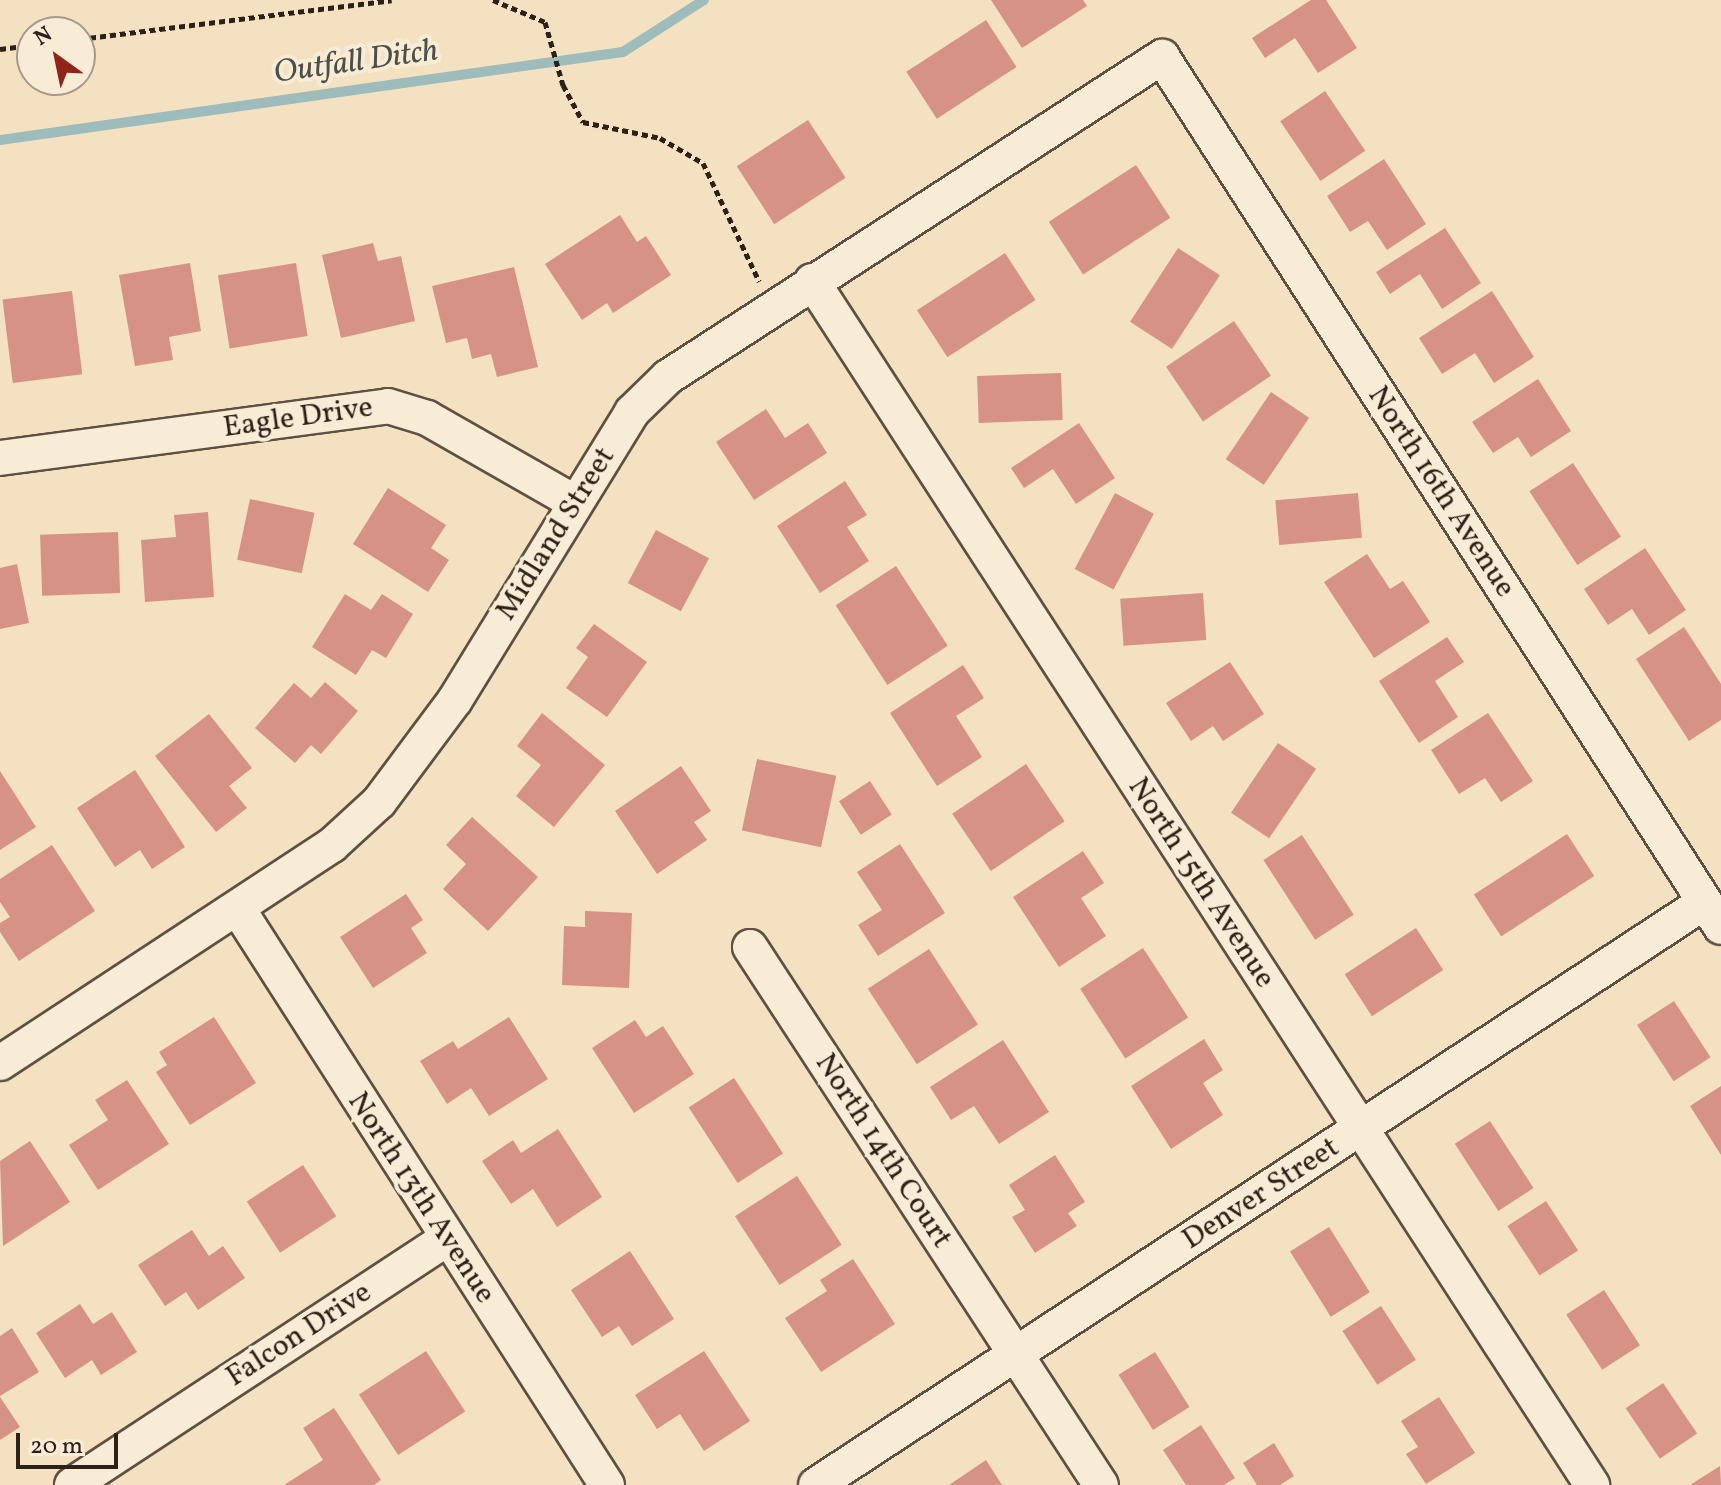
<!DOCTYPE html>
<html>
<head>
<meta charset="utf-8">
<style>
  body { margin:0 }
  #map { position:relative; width:1721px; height:1485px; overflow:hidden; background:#f4e1c1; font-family:Vollkorn,serif }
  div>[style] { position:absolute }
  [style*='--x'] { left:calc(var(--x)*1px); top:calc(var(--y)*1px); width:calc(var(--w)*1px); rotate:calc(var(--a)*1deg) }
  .stream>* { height:10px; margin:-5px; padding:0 5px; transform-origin:5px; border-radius:5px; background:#9ebcbb }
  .building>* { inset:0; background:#d79286; transform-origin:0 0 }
  .path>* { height:5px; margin-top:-2.5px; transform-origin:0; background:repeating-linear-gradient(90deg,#2c2017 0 6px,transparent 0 10px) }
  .roads { filter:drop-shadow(2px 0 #5e5042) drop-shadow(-2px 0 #5e5042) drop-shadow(0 2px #5e5042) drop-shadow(0 -2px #5e5042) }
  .minor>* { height:34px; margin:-17px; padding:0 17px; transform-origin:17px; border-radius:17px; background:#f8ecd7 }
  span { translate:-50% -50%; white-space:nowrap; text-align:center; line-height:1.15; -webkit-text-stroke:8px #f8ecd7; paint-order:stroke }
  .street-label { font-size:30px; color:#2c2017 }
  .water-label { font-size:32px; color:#4e4f48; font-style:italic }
  .north { position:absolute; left:16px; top:16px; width:80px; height:80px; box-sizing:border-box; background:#f8ecd7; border:2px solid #a69a8a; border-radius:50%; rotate:327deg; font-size:22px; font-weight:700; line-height:32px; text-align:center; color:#2c2017 }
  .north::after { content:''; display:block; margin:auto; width:28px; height:36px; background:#8f2418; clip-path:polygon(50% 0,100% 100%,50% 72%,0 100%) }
  .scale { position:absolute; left:16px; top:1433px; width:102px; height:36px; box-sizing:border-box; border:4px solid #2c2017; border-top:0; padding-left:10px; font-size:24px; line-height:28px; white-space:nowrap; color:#2c2017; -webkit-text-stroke:6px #f8ecd7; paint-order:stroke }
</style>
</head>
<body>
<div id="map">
  <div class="stream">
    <div style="--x:0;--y:140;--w:629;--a:-8.04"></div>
    <div style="--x:623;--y:52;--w:96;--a:-32.7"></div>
  </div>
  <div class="building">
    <div style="clip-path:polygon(991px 0,1083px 0,1087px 6px,1022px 48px)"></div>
    <div style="clip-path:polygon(1311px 0,1326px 0,1357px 48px,1318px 73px,1295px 38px,1265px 58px,1252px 38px)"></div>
    <div style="left:986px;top:20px;width:56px;height:95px;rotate:57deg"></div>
    <div style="left:1325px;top:91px;width:72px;height:54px;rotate:56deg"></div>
    <div style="left:808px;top:120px;width:69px;height:85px;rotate:57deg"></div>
    <div style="clip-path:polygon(1384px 159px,1426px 224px,1387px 250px,1368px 221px,1350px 232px,1327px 196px)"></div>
    <div style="left:1136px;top:165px;width:63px;height:104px;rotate:57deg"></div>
    <div style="clip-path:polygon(620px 215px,637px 242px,646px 236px,671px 275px,613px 313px,607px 303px,582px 320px,545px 264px)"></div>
    <div style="clip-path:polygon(1445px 228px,1481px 283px,1442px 309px,1420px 274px,1390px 294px,1376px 272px)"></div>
    <div style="clip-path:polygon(373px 243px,378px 261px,401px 256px,415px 321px,341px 338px,322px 255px)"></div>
    <div style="left:1178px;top:248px;width:50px;height:88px;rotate:33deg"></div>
    <div style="left:1005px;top:253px;width:56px;height:105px;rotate:57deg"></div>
    <div style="clip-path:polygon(190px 263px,201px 331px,169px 337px,173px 360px,135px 366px,119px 275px)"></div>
    <div style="left:296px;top:263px;width:74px;height:79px;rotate:81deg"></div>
    <div style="clip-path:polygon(514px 267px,538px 367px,497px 377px,491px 354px,472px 359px,467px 338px,446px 343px,432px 286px)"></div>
    <div style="left:72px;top:291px;width:84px;height:70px;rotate:83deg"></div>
    <div style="clip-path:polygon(1492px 291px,1534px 357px,1494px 383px,1475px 353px,1442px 374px,1419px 338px)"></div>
    <div style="left:1234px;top:321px;width:66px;height:82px;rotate:56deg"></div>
    <div style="left:1061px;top:373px;width:47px;height:84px;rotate:88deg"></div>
    <div style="clip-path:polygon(1538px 379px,1571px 431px,1531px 457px,1518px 437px,1493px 453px,1472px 422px)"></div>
    <div style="left:1271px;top:392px;width:46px;height:81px;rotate:34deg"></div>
    <div style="clip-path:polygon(766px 409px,785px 438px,808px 423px,827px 453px,754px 500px,716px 442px)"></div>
    <div style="clip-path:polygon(1079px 423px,1115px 478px,1076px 504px,1053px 469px,1024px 488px,1011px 468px)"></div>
    <div style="left:1573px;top:463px;width:88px;height:52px;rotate:57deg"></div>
    <div style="clip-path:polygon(845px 481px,867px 515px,847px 527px,869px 561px,820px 593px,777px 526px)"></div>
    <div style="clip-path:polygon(388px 488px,446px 525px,431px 548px,449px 560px,428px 592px,353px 544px)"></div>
    <div style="left:1115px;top:493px;width:44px;height:86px;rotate:28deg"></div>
    <div style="left:1358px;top:493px;width:45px;height:83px;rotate:85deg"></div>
    <div style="left:250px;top:499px;width:66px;height:62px;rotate:12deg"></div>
    <div style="clip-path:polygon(208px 512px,214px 597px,145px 602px,141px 540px,176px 537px,174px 515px)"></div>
    <div style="left:656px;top:530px;width:60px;height:60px;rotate:28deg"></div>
    <div style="left:118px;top:532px;width:61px;height:78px;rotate:88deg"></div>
    <div style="clip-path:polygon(1645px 548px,1686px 610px,1649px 635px,1632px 609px,1608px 625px,1584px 589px)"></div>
    <div style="clip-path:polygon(1367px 554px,1390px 589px,1403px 581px,1430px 622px,1374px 658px,1324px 582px)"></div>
    <div style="clip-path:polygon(17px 564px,29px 623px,0 629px,0 568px)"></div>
    <div style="left:896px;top:566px;width:95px;height:72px;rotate:57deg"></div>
    <div style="left:1203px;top:593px;width:47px;height:83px;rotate:86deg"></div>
    <div style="clip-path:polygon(345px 594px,371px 610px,382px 594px,413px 614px,386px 658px,372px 650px,356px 675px,312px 647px)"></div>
    <div style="clip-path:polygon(594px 624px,647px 662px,607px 717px,566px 688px,588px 657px,576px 648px)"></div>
    <div style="clip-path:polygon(1684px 627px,1721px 684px,1721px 720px,1689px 741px,1636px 659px)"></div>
    <div style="clip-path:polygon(1447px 637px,1464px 662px,1435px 681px,1458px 717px,1419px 743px,1379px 681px)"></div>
    <div style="clip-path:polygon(1230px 662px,1264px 714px,1223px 741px,1213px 726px,1191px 741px,1166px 703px)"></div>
    <div style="clip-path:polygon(963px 665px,984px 698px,956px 716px,982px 757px,937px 786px,890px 713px)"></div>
    <div style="clip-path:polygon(325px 682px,358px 711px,321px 754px,311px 745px,295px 763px,255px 728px,294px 683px,311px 698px)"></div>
    <div style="clip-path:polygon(542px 713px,605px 765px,554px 827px,516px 796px,541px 765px,517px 746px)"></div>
    <div style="clip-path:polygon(1488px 713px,1533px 781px,1501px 802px,1485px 778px,1459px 794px,1431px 750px)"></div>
    <div style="clip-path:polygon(209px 714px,252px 768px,229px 786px,247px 808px,216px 832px,155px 756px)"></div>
    <div style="left:1278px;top:743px;width:46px;height:84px;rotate:34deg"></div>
    <div style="left:757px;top:759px;width:81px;height:73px;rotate:12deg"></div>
    <div style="left:1026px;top:764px;width:69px;height:89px;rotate:56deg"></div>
    <div style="clip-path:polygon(681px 766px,711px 811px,694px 822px,707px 840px,657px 874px,615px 811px)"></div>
    <div style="clip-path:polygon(135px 770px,185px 847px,152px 869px,140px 850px,115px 867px,77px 808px)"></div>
    <div style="clip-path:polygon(0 771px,36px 827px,0 850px)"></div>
    <div style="left:870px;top:781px;width:40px;height:37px;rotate:57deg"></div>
    <div style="clip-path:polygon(472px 817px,538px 877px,488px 931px,443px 889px,466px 864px,446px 845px)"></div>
    <div style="left:1567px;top:834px;width:50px;height:111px;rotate:57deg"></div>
    <div style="left:1302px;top:835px;width:95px;height:46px;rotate:57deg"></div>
    <div style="clip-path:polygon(900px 844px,945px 913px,878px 956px,858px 925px,882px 910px,857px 872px)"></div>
    <div style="clip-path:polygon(52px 845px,95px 911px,19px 961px,0 932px,0 923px,10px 917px,0 902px,0 879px)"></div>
    <div style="clip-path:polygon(1083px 851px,1104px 883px,1081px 898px,1106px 936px,1059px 967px,1013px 897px)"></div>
    <div style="clip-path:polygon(406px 894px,423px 920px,411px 928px,427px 953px,373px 988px,340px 937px)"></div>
    <div style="clip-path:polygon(585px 911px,632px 913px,629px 988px,562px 985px,564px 926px,585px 927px)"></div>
    <div style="left:1416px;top:928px;width:50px;height:85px;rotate:57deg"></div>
    <div style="left:1143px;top:948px;width:83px;height:75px;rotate:57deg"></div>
    <div style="left:929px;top:949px;width:90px;height:73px;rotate:57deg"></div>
    <div style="left:1674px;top:1001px;width:67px;height:44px;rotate:57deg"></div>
    <div style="clip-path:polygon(214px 1017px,256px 1083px,190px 1125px,156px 1072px,167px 1065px,159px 1052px)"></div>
    <div style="clip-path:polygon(509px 1017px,548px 1079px,489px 1116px,471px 1088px,447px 1104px,420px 1061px,453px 1041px,458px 1049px)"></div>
    <div style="clip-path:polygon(635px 1020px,646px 1037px,663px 1026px,694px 1074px,634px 1113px,592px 1048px)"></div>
    <div style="clip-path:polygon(1204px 1039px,1223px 1070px,1203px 1083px,1223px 1115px,1171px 1149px,1131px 1086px)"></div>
    <div style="clip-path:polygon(1003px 1040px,1049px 1112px,999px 1144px,974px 1106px,951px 1120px,930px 1087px)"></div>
    <div style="left:734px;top:1078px;width:90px;height:54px;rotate:57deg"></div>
    <div style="clip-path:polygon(127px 1080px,169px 1144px,98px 1190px,69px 1145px,108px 1120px,95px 1100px)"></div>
    <div style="clip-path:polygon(1721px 1086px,1721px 1155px,1690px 1106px)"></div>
    <div style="left:1490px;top:1121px;width:80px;height:42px;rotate:57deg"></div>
    <div style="clip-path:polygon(558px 1129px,602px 1197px,557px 1227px,533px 1189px,511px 1204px,482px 1161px,513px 1140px,521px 1153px)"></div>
    <div style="clip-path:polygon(30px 1141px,70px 1202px,3px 1246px,0 1161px)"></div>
    <div style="clip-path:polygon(1055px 1155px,1085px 1202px,1068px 1213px,1077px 1226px,1035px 1253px,1012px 1217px,1025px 1210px,1009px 1185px)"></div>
    <div style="left:303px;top:1165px;width:61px;height:67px;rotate:57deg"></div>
    <div style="left:797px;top:1176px;width:82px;height:74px;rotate:57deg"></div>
    <div style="left:1546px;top:1201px;width:59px;height:46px;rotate:57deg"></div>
    <div style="left:1329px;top:1227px;width:77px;height:46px;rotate:58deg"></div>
    <div style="clip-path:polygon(192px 1230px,209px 1256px,223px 1246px,245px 1278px,198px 1310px,186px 1292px,165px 1306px,138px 1265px)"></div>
    <div style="clip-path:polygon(630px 1251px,674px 1319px,632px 1346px,619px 1326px,602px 1337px,571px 1290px)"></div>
    <div style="clip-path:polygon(853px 1259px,895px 1324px,821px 1372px,785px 1318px,827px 1291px,820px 1280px)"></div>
    <div style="left:1604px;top:1290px;width:66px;height:45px;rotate:57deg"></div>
    <div style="clip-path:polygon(80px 1304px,93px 1324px,112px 1312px,137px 1352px,101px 1375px,92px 1360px,65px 1378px,36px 1333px)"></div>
    <div style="left:1381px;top:1306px;width:64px;height:46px;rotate:57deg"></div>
    <div style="clip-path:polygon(12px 1328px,39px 1372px,0 1396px,0 1336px)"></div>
    <div style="left:426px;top:1351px;width:72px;height:80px;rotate:57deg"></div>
    <div style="clip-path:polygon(704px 1351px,750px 1421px,704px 1451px,680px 1414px,657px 1429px,635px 1395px)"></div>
    <div style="left:1155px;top:1352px;width:65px;height:43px;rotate:58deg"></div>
    <div style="left:1663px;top:1383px;width:61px;height:45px;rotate:56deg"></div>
    <div style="clip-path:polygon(0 1397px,20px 1427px,0 1440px)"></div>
    <div style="clip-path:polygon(1439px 1397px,1475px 1453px,1426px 1484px,1406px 1454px,1418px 1447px,1401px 1421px)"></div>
    <div style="clip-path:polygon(334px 1408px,381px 1480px,374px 1485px,284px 1485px,323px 1460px,303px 1428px)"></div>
    <div style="clip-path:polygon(1201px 1425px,1235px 1478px,1224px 1485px,1186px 1485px,1163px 1450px)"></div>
    <div style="clip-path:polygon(1274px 1443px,1294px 1476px,1280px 1485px,1257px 1485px,1243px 1463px)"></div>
    <div style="clip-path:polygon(986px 1460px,1002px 1485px,949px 1485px)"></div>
    <div style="clip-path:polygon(1720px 1466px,1721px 1485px,1690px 1485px)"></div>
  </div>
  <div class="path">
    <div style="--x:493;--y:0;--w:56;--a:22.9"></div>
    <div style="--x:545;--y:22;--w:66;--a:74.1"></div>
    <div style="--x:563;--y:85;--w:42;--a:61.6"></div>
    <div style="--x:583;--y:122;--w:79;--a:11.7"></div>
    <div style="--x:660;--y:138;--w:50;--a:30.2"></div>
    <div style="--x:703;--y:163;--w:131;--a:64.6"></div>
    <div style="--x:80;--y:39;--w:314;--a:-7.1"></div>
    <div style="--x:0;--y:49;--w:32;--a:-7"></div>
  </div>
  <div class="roads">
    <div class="minor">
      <div style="--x:812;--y:281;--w:1435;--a:57.06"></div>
      <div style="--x:0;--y:458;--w:391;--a:-7.6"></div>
      <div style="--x:388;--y:406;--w:41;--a:17.1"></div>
      <div style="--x:427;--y:418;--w:169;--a:29.7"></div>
      <div style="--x:238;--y:909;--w:684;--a:57.36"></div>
      <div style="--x:750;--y:947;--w:642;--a:56.88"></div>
      <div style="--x:0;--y:1063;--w:397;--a:-33.3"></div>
      <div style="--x:332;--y:845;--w:64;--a:-42.5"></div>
      <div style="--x:379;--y:802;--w:127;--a:-53.3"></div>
      <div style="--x:455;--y:700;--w:338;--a:-58.4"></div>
      <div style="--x:632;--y:412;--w:50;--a:-44.2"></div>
      <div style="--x:668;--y:377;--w:589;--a:-32.93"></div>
      <div style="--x:1162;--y:57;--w:1034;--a:57.28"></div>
      <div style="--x:72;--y:1485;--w:448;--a:-33.3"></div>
      <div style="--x:816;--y:1485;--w:1063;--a:-33.26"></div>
    </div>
  </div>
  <div class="street-label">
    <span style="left:298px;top:418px;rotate:-8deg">Eagle Drive</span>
    <span style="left:1441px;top:492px;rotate:57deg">North 16th Avenue</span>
    <span style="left:556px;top:534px;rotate:-58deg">Midland Street</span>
    <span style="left:1201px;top:883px;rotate:57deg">North 15th Avenue</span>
    <span style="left:883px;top:1151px;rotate:57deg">North 14th Court</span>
    <span style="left:1261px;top:1194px;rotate:-33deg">Denver Street</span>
    <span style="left:421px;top:1198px;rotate:57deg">North 13th Avenue</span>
    <span style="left:299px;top:1335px;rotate:-33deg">Falcon Drive</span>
  </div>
  <div class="water-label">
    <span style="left:356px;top:63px;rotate:-8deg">Outfall Ditch</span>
  </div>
  <div class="north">N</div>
  <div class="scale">20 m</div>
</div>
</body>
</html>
